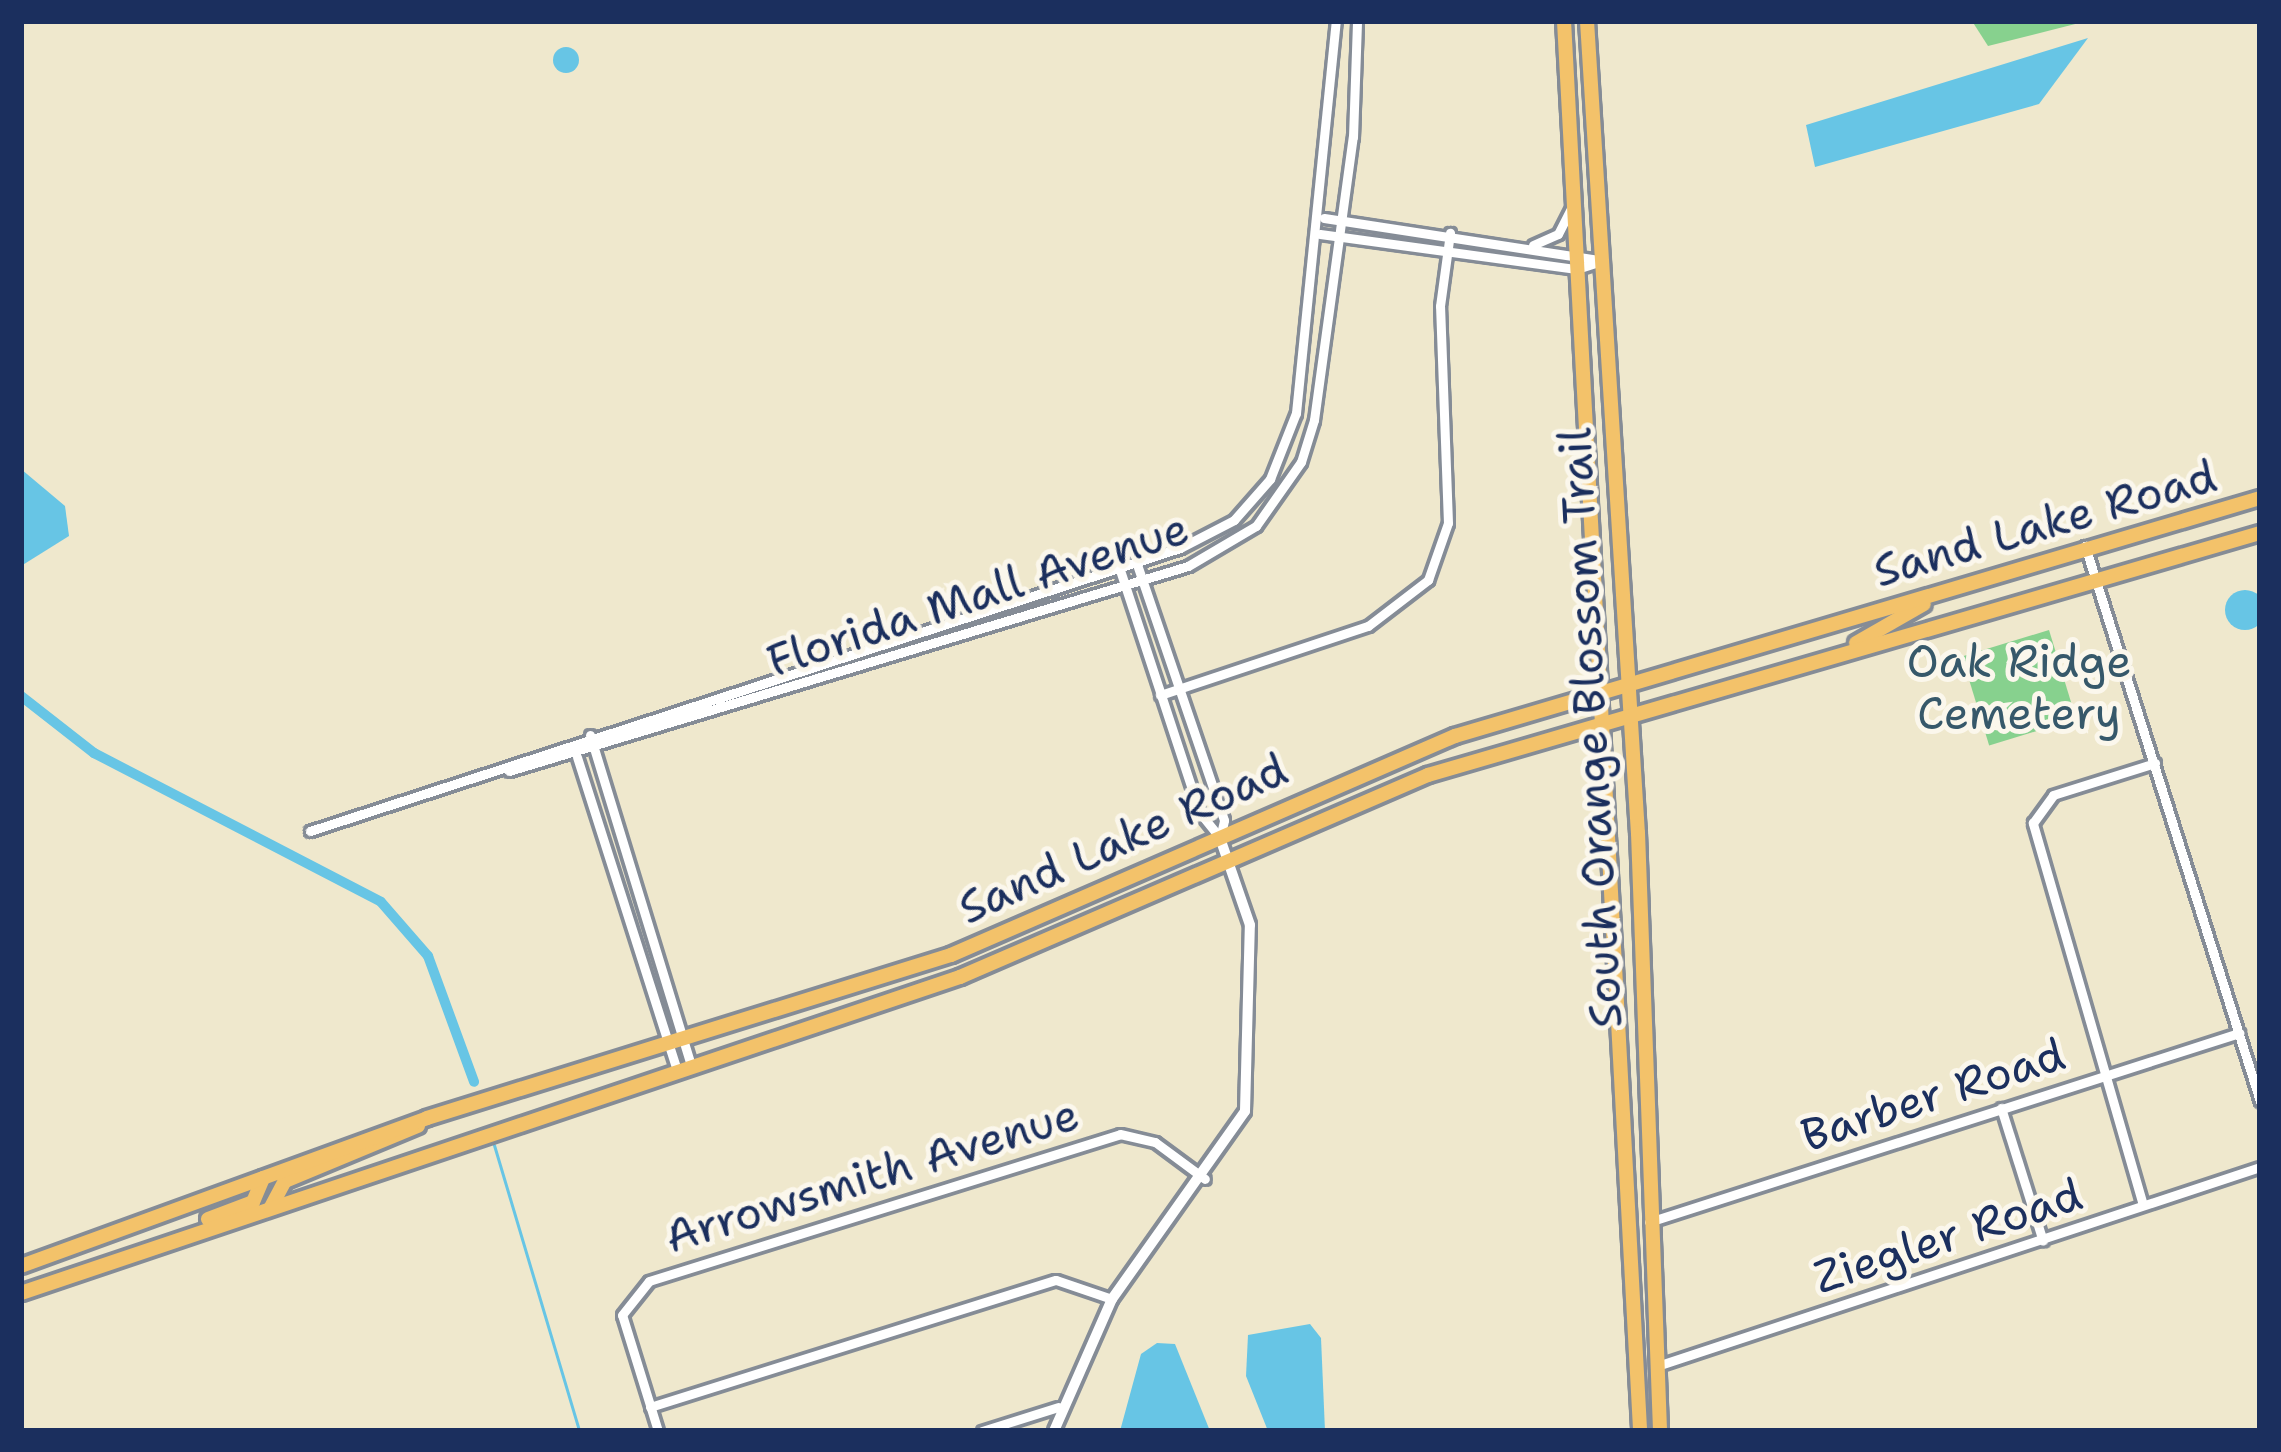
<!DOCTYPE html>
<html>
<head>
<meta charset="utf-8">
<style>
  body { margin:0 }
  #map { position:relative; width:2281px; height:1452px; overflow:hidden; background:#efe8cd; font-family:"Shantell Sans",sans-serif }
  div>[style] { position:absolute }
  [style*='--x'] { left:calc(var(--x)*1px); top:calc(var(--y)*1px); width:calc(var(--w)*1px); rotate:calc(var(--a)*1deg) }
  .green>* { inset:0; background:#87d18e; transform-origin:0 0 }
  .water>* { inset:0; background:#67c5e5 }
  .round { border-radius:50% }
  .stream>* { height:3px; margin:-1.5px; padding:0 1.5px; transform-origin:1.5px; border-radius:1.5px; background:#67c5e5 }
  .canal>* { height:10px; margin:-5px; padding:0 5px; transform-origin:5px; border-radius:5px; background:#67c5e5 }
  .roads { filter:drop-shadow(3px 0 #858c96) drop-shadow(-3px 0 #858c96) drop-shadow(0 3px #858c96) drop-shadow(0 -3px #858c96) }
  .minor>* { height:9px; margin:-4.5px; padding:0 4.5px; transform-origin:4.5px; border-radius:4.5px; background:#fff }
  .tertiary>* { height:10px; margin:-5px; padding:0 5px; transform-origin:5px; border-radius:5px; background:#fff }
  .primary>* { height:14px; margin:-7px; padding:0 7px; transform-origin:7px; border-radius:7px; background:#f3c26a }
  span { translate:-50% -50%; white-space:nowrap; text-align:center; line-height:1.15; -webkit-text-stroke:10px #fbf7ec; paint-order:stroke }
  .street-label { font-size:45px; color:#1b2f5e }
  .park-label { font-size:45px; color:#36586a }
  .frame { position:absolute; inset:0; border:24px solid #1b2f5e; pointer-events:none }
</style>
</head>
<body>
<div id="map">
  <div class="green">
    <div style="clip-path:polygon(1972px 21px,2087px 21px,1988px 46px)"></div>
    <div style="left:2049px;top:630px;width:93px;height:91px;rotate:73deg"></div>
  </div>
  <div class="water">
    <div style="clip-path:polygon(2088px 38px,2039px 104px,1815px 167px,1806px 125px)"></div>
    <div class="round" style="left:553px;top:47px;width:26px;height:26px"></div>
    <div style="clip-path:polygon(21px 469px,65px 506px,69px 536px,21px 566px)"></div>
    <div class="round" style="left:2225px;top:590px;width:40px;height:40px"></div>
    <div style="clip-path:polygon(1310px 1324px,1321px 1338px,1325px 1431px,1268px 1431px,1246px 1376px,1248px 1335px)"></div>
    <div style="clip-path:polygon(1157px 1343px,1175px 1344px,1210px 1431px,1120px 1431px,1141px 1354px)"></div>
  </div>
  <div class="stream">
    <div style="--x:494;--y:1145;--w:298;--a:73.4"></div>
  </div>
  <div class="canal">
    <div style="--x:21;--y:696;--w:93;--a:38"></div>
    <div style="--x:94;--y:753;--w:323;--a:27.4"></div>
    <div style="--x:381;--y:902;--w:72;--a:49"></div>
    <div style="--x:428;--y:956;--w:134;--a:69.9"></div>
  </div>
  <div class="roads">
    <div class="minor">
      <div style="--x:1324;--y:218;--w:276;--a:8.7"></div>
      <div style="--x:1320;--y:234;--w:259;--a:7.8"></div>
      <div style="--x:1577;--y:269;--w:25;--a:-18"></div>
      <div style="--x:1533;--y:245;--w:27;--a:-24"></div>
      <div style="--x:1558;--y:234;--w:28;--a:-63"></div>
      <div style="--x:2085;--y:546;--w:582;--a:72.5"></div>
      <div style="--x:1119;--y:567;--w:259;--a:71.8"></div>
      <div style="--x:1200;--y:813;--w:32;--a:51"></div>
      <div style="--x:1220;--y:838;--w:18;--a:-77"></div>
      <div style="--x:1224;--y:820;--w:273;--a:-108.8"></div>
      <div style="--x:1160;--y:695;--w:219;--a:-18.4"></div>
      <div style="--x:1368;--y:626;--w:76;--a:-37.5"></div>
      <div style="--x:1428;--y:580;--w:60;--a:-70.7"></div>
      <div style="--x:1448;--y:523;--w:217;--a:-92.1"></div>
      <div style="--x:1440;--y:306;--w:74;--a:-82.2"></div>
      <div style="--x:590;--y:735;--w:346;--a:73"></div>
      <div style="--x:577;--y:757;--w:329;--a:72.3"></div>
      <div style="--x:509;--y:771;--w:709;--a:-16.8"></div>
      <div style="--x:1188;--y:566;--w:79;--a:-30.5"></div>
      <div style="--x:1256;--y:526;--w:78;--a:-54.9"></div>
      <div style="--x:1301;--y:462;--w:44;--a:-72.8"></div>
      <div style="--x:1314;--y:420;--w:286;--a:-82.2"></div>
      <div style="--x:1353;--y:137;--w:116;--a:-88"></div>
      <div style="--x:310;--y:831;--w:915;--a:-18.02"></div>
      <div style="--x:1180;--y:548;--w:61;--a:-27.4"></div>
      <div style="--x:1234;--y:520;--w:55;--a:-48.7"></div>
      <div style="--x:1270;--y:479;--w:71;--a:-68.5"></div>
      <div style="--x:1296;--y:413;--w:394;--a:-84.2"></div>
      <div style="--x:2001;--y:1108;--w:139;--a:72.5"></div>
      <div style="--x:2143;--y:1205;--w:398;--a:-106.1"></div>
      <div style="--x:2033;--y:823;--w:34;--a:-54"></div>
      <div style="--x:2053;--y:795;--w:107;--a:-17.4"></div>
      <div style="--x:1649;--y:1222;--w:620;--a:-17.76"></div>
      <div style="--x:1657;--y:1366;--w:635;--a:-18.26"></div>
      <div style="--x:650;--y:1407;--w:425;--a:-17.4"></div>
      <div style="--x:1056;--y:1280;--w:59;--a:18.7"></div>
      <div style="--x:658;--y:1431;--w:121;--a:-107.2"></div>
      <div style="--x:622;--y:1315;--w:43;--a:-51.5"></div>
      <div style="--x:649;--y:1281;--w:493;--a:-17.3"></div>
      <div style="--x:1120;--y:1134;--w:36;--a:13"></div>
      <div style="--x:1155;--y:1142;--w:62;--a:36.5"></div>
      <div style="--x:982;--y:1431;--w:80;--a:-17.5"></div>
    </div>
    <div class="tertiary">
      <div style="--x:1054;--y:1431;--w:144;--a:-66.3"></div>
      <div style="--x:1112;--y:1299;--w:230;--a:-54.7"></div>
      <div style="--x:1245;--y:1111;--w:186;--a:-88.5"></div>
      <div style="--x:1250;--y:925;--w:92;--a:-109"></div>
    </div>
    <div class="primary">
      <div style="--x:1564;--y:21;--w:1412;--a:86.91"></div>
      <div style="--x:1587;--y:21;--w:814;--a:86.41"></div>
      <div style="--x:1638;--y:833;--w:598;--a:87.89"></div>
      <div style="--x:1856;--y:643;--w:78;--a:-29.8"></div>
      <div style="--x:271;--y:1207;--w:30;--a:-62"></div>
      <div style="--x:285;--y:1181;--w:144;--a:-22.5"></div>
      <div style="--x:208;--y:1219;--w:48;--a:-20.7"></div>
      <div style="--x:253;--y:1202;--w:26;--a:-67"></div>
      <div style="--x:21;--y:1266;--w:432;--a:-20"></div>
      <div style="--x:427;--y:1118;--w:549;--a:-17.28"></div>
      <div style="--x:951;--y:955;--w:550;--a:-23.49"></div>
      <div style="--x:1455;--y:736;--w:839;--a:-16.47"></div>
      <div style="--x:21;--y:1293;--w:991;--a:-18.6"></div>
      <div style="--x:960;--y:977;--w:510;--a:-23.35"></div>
      <div style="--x:1428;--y:775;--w:866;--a:-16.22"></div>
    </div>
  </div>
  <div class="street-label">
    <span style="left:2045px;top:524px;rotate:-16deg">Sand Lake Road</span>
    <span style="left:978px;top:595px;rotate:-18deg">Florida Mall Avenue</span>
    <span style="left:1591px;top:728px;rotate:-93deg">South Orange Blossom Trail</span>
    <span style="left:1123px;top:839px;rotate:-24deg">Sand Lake Road</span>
    <span style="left:1933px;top:1095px;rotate:-18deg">Barber Road</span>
    <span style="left:872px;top:1176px;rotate:-17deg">Arrowsmith Avenue</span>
    <span style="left:1948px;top:1236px;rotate:-18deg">Ziegler Road</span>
  </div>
  <div class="park-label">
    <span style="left:2019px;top:688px">Oak Ridge<br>Cemetery</span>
  </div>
  <div class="frame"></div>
</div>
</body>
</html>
